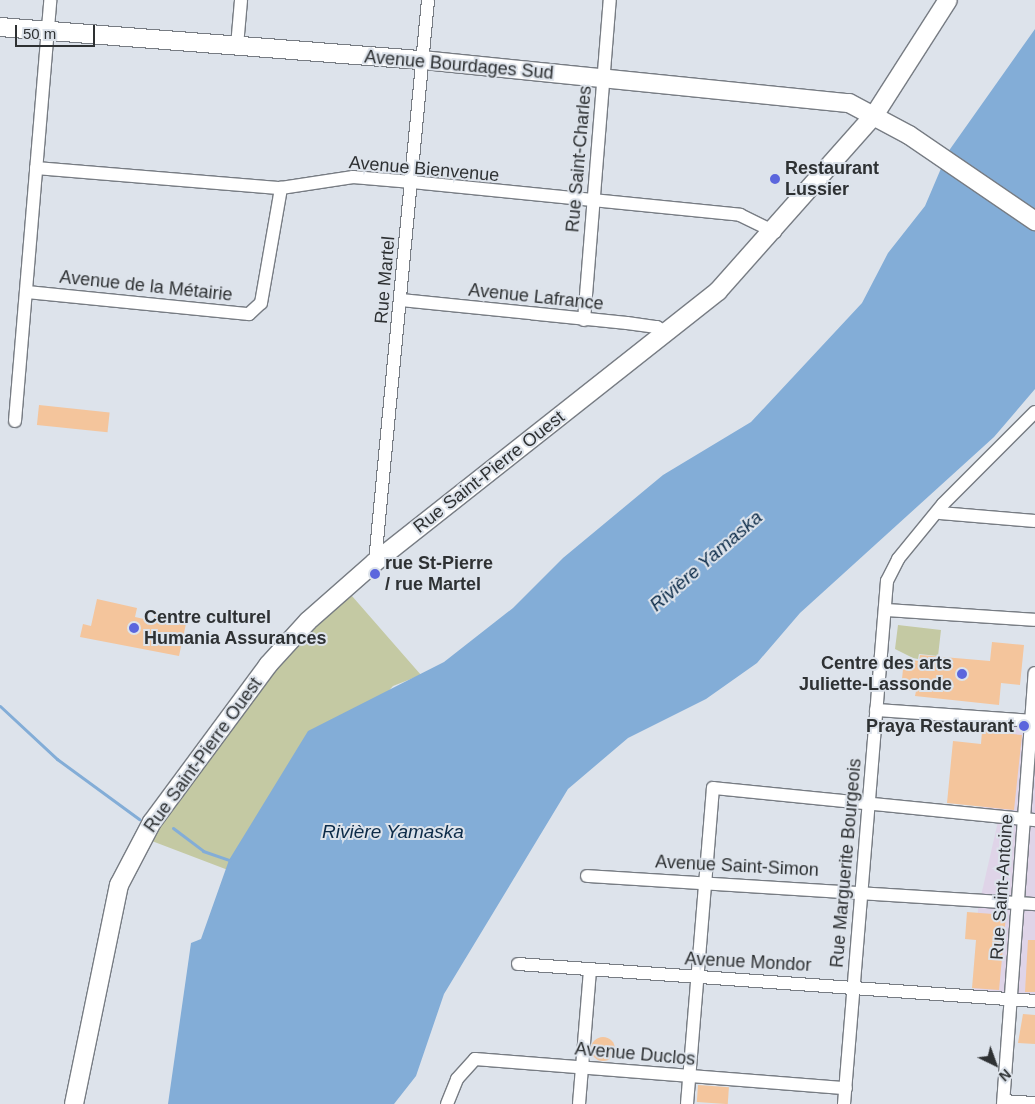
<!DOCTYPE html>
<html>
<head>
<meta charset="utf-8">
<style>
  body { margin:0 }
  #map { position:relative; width:1035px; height:1104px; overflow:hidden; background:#dde3eb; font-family:Arial,sans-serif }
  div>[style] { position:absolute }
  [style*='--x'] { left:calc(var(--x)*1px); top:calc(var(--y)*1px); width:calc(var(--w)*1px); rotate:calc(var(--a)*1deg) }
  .commercial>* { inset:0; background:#dfd4e8 }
  .green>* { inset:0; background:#c4c9a3 }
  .water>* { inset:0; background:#83add7 }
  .stream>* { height:3px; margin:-1.5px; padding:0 1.5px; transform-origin:1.5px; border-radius:1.5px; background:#83add7 }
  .building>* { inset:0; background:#f4c59c; transform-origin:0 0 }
  .round { border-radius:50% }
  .roads { filter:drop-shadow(1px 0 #777c83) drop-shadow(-1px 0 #777c83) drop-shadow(0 1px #777c83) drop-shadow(0 -1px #777c83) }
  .street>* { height:12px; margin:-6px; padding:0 6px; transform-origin:6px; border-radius:6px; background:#fff }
  .secondary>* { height:18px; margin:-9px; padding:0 9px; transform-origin:9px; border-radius:9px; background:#fff }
  .dots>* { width:14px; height:14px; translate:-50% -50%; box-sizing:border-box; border:2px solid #dde3eb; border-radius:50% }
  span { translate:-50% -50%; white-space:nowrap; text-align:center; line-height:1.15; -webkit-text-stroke:4px #dde3eb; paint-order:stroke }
  .street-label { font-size:18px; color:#2e3133 }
  .poi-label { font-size:18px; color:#2e3133; font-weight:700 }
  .left { translate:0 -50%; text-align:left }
  .right { translate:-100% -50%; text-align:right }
  .water-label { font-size:19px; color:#0c2b48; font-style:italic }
  .north { position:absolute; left:970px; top:1039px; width:50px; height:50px; -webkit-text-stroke:4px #dde3eb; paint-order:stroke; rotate:138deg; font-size:14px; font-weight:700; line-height:20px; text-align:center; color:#2e3133 }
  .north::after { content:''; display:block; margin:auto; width:18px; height:22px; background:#2e3133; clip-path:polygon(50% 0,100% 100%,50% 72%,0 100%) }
  .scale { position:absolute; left:15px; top:25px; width:80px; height:22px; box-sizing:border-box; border:2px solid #2e3133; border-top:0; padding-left:6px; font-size:15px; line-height:18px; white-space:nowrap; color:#2e3133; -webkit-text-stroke:4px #dde3eb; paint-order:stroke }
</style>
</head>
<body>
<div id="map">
  <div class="commercial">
    <div style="clip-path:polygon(1035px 673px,1035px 1001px,974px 996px,978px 909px,999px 817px,982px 815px,982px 718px,1031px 721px)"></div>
  </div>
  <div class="green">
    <div style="clip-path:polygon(345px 588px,421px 675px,393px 686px,228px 870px,144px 838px,233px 712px)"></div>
    <div style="clip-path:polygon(898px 625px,941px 630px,938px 656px,919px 654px,918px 659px,913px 658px,895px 649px)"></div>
  </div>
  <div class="water">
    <div style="clip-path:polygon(1035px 29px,1035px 389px,994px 437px,800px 613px,757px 663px,706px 699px,628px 738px,568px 789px,444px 994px,416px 1076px,394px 1104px,168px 1104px,191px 943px,201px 939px,229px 860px,308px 731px,444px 662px,513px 608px,563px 558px,663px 475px,751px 422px,862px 303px,888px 253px,925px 206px,948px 152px)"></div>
  </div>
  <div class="stream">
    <div style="--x:0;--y:706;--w:78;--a:42.9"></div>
    <div style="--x:57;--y:759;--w:102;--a:36.2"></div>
    <div style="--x:173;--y:828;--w:38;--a:37"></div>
    <div style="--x:203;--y:851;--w:28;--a:19"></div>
  </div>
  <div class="building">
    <div style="left:39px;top:405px;width:71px;height:20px;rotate:6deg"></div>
    <div style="clip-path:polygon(97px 599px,137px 608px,135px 617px,153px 621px,155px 611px,187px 619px,179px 656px,80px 637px,83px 624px,91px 626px)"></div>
    <div style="clip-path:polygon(992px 642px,1024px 645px,1020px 685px,1001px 683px,999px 705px,915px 696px,916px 691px,901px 689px,904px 659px,919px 661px,920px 655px,990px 661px)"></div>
    <div style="clip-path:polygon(982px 731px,1022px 735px,1014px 810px,947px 803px,953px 741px,981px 744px)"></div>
    <div style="clip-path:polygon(967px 912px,1006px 915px,999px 990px,972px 988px,976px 940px,965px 939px)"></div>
    <div style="clip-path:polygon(1028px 940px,1035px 940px,1035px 992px,1025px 992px)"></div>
    <div style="clip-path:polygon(1023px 1014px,1035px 1015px,1035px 1044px,1018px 1043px)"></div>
    <div class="round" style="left:591px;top:1037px;width:24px;height:24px"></div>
    <div style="left:698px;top:1085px;width:31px;height:17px;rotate:4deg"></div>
  </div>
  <div class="roads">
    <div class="street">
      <div style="--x:237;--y:46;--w:46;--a:-85"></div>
      <div style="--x:36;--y:168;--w:246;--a:4.7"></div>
      <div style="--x:281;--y:188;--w:73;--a:-8.7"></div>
      <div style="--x:353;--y:177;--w:59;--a:4.8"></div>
      <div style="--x:412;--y:182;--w:330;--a:5.7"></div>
      <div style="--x:740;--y:215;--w:39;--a:26"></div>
      <div style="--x:27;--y:292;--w:223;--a:5.7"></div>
      <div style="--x:249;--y:314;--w:16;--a:-43"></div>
      <div style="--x:261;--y:303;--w:117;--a:-80.1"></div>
      <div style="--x:401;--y:300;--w:227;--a:5.8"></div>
      <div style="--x:627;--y:323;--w:30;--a:8"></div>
      <div style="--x:657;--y:327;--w:11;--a:34"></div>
      <div style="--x:584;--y:320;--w:321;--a:-85.4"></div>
      <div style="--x:15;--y:421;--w:422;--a:-85.2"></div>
      <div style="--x:940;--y:513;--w:95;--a:4.8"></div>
      <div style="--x:375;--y:562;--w:564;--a:-84.61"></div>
      <div style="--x:885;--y:610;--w:150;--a:3.8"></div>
      <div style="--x:876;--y:710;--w:159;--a:4"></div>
      <div style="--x:587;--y:876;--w:449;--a:3.6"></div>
      <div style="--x:518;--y:964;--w:518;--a:4.09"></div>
      <div style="--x:1004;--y:1101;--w:31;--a:4"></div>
      <div style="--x:447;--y:1104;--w:27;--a:-68"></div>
      <div style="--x:457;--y:1079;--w:27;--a:-48"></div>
      <div style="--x:475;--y:1059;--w:372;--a:4.5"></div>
      <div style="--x:579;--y:1104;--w:133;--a:-85.3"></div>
      <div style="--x:687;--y:1104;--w:317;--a:-85.3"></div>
      <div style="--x:713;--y:788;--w:324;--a:5.7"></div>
      <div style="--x:844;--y:1104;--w:525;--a:-85.3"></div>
      <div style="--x:887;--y:581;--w:25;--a:-63"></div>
      <div style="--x:898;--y:559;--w:71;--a:-50.7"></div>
      <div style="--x:943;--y:504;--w:130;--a:-45"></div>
      <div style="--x:1003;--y:1104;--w:432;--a:-85.8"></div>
    </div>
    <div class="secondary">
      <div style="--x:0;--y:27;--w:424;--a:4.5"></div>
      <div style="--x:423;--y:60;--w:428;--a:5.8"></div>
      <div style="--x:849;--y:103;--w:68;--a:28.1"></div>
      <div style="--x:909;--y:135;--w:153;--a:34.3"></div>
      <div style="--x:74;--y:1104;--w:224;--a:-78.4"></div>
      <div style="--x:119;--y:885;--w:71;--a:-62.4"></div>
      <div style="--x:152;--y:822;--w:195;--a:-53.5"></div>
      <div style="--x:268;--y:665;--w:59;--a:-47.7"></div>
      <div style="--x:308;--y:621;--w:89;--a:-41.4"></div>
      <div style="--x:375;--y:562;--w:437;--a:-38.3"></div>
      <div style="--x:718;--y:291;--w:237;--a:-48.4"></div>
      <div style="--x:875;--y:114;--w:135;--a:-57.4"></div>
    </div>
  </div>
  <div class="dots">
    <div style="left:775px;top:179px;background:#5b66dd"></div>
    <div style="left:375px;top:574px;background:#5b66dd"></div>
    <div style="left:134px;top:628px;background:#5b66dd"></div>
    <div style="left:962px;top:674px;background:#5b66dd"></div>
    <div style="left:1024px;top:726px;background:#5b66dd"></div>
  </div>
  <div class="street-label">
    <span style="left:459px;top:65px;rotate:5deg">Avenue Bourdages Sud</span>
    <span style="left:579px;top:159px;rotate:-85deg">Rue Saint-Charles</span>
    <span style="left:424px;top:169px;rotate:5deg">Avenue Bienvenue</span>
    <span style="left:385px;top:280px;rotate:-85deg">Rue Martel</span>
    <span style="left:146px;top:286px;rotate:6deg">Avenue de la Métairie</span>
    <span style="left:536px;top:297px;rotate:6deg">Avenue Lafrance</span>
    <span style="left:489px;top:472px;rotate:-38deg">Rue Saint-Pierre Ouest</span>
    <span style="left:203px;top:755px;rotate:-54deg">Rue Saint-Pierre Ouest</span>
    <span style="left:846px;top:863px;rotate:-85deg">Rue Marguerite Bourgeois</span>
    <span style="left:737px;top:866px;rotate:3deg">Avenue Saint-Simon</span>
    <span style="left:1002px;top:887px;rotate:-86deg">Rue Saint-Antoine</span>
    <span style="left:748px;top:962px;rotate:3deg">Avenue Mondor</span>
    <span style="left:635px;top:1054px;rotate:5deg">Avenue Duclos</span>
  </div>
  <div class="poi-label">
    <span class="left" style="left:785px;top:179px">Restaurant<br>Lussier</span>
    <span class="left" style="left:385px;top:574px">rue St-Pierre<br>/ rue Martel</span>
    <span class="left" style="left:144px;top:628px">Centre culturel<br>Humania Assurances</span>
    <span class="right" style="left:952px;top:674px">Centre des arts<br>Juliette-Lassonde</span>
    <span class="right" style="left:1014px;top:726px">Praya Restaurant</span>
  </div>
  <div class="water-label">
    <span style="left:706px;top:561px;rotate:-41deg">Rivière Yamaska</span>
    <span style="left:393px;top:832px">Rivière Yamaska</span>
  </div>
  <div class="north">N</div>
  <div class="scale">50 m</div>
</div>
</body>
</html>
